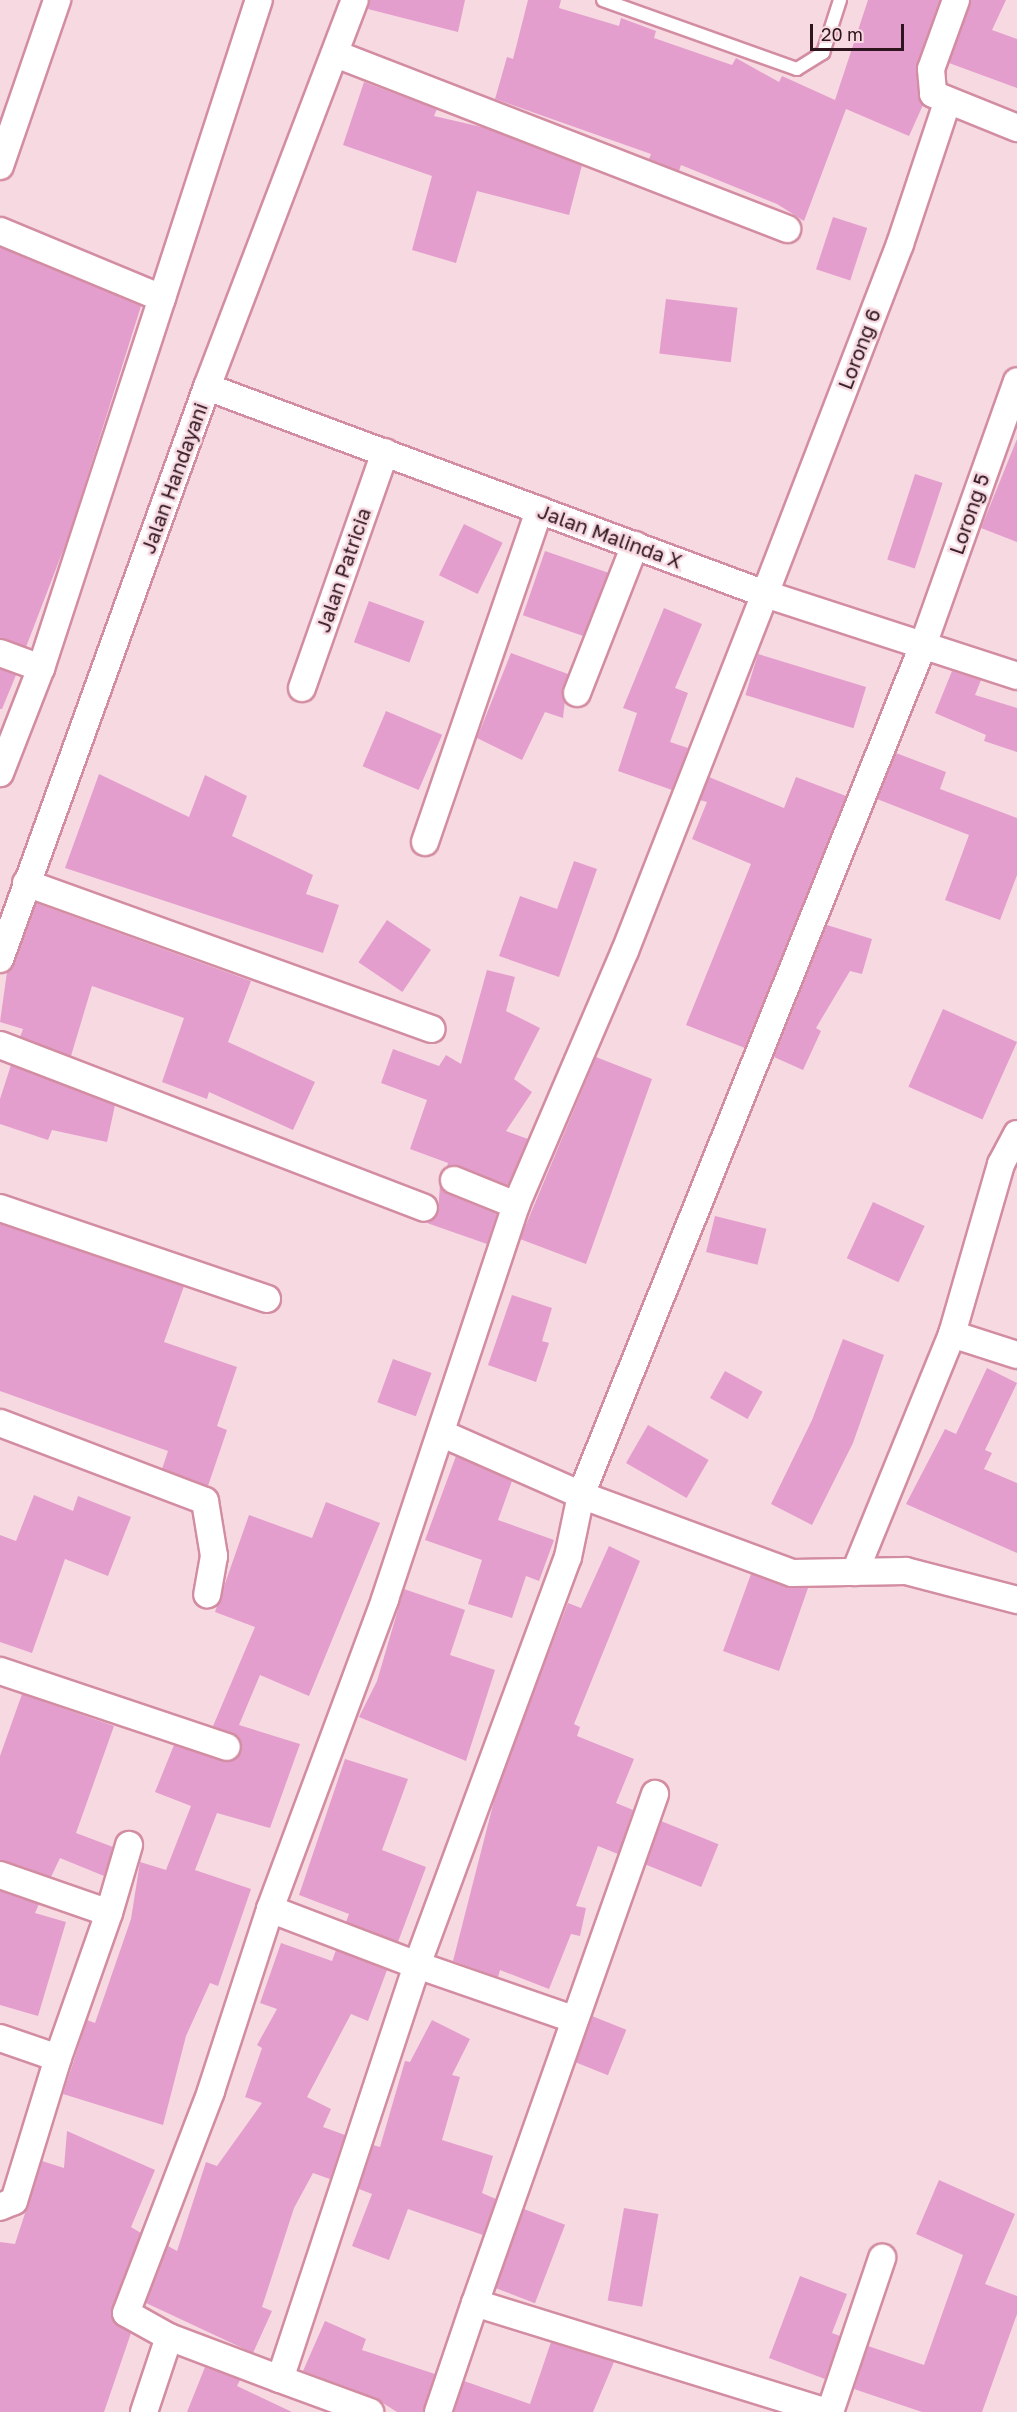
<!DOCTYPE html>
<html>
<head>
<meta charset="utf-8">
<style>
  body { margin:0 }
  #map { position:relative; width:1017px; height:2412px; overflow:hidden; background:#f7d9e1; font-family:"Golos Text",sans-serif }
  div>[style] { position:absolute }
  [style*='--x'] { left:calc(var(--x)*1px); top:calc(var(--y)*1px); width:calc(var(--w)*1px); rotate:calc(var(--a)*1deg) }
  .building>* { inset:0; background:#e49ecd; transform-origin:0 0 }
  .roads { filter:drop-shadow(2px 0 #d38da2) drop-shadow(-2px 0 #d38da2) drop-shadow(0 2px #d38da2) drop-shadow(0 -2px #d38da2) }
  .lane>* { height:12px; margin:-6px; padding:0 6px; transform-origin:6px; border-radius:6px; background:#fff }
  .street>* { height:26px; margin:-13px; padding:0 13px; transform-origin:13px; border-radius:13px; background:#fff }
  span { translate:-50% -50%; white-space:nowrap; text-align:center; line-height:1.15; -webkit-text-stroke:5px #f7d9e1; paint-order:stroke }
  .street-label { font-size:20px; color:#2e141c }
  .scale { position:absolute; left:810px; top:24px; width:94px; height:27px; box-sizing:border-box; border:3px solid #2e141c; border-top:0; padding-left:8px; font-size:18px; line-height:21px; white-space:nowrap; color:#2e141c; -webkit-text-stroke:4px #f7d9e1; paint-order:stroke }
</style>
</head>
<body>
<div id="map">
  <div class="building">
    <div style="clip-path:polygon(370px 0,465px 0,458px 32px,368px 9px)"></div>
    <div style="clip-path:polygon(528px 0,561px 0,559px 8px,619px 26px,621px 18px,656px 31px,654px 38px,732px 65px,736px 58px,779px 82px,782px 76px,835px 100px,868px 0,940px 0,917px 64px,923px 105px,909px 136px,846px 109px,804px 221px,777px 204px,681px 165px,679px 171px,649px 159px,651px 154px,495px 99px,507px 57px,513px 59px)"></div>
    <div style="clip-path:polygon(971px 0,1006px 0,992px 30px,1017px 39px,1017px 88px,949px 63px)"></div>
    <div style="clip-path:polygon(364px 82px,437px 109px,434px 116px,486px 128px,582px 165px,569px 215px,477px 191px,456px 263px,412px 250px,432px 176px,343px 145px)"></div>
    <div style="left:833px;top:217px;width:36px;height:55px;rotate:18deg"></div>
    <div style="clip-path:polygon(0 247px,141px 306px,69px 535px,26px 647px,0 638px)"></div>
    <div style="left:666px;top:299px;width:72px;height:55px;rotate:7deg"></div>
    <div style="clip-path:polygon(1017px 439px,1017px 542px,981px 528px)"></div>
    <div style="left:915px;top:474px;width:29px;height:90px;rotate:18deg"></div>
    <div style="left:464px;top:524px;width:43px;height:57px;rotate:26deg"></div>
    <div style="left:545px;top:551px;width:67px;height:68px;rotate:19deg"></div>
    <div style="left:369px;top:601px;width:59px;height:44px;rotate:20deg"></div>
    <div style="clip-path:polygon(664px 608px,702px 624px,675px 688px,688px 693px,670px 742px,688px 748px,672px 790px,618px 771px,637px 713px,623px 708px)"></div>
    <div style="clip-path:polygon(511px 653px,568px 674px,563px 718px,545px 712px,522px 760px,477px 738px)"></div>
    <div style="left:758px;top:654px;width:113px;height:43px;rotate:17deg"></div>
    <div style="clip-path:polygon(0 669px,16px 675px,2px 709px,0 709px)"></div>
    <div style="clip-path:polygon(952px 671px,981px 680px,975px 695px,1017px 708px,1017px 752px,984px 741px,986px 735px,935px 713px)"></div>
    <div style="left:386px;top:711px;width:61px;height:60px;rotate:23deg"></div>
    <div style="clip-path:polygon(896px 753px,946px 772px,940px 789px,1017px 818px,1017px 875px,1000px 920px,945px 900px,969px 835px,877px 799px)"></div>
    <div style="clip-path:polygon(99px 774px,189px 817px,205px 775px,247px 796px,232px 836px,313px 875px,306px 894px,339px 905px,323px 953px,65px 868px)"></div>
    <div style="clip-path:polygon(709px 777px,784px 808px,796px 777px,846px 796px,745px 1048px,686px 1025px,751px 864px,692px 839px,707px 802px,700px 800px)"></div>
    <div style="clip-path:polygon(574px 861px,597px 869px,559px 977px,499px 956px,520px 896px,557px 909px)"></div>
    <div style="clip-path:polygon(36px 903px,251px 981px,228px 1042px,315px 1082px,293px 1130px,209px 1092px,207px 1099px,162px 1082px,184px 1018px,92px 986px,71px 1056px,20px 1037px,23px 1029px,0 1022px,7px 972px)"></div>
    <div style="left:387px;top:920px;width:53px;height:51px;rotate:34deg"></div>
    <div style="clip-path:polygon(827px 925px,872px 939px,862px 974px,850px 971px,816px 1028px,821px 1031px,803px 1070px,774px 1057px)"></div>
    <div style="clip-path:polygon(487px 970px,515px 977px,506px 1011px,540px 1028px,514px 1079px,532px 1092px,506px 1131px,528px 1139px,508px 1186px,460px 1166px,447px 1167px,448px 1163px,410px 1149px,427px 1100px,381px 1083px,393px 1049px,439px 1066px,446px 1055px,461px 1064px)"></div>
    <div style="left:943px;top:1009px;width:81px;height:85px;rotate:24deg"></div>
    <div style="clip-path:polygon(596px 1057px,652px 1079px,586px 1264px,520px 1239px)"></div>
    <div style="clip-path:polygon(11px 1065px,115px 1105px,107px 1142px,52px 1130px,48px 1140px,0 1124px,0 1099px)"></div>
    <div style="clip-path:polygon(440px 1185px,448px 1194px,497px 1214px,487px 1244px,427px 1223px,438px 1213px)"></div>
    <div style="left:873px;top:1202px;width:57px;height:62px;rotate:25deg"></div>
    <div style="left:715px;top:1216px;width:53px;height:37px;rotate:14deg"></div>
    <div style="clip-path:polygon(0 1224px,184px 1286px,164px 1342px,237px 1367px,217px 1426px,227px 1430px,208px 1486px,162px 1469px,168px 1451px,0 1391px)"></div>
    <div style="clip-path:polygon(512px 1295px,552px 1308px,542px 1341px,549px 1343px,536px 1382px,488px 1365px)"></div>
    <div style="clip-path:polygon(843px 1339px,884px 1355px,853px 1443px,812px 1525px,771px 1504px,812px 1420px)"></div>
    <div style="left:393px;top:1359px;width:41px;height:46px;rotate:20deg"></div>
    <div style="clip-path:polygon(987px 1368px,1017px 1383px,985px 1450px,992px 1453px,984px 1469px,1017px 1483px,1017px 1553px,906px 1504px,945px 1429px,956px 1434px)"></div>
    <div style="left:725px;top:1371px;width:43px;height:31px;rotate:29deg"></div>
    <div style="left:648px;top:1425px;width:70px;height:44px;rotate:30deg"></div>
    <div style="clip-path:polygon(456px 1456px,512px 1481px,498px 1520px,554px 1540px,539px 1581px,526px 1576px,512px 1618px,468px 1604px,482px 1560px,425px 1540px)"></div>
    <div style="clip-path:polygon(34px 1495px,73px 1511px,78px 1496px,131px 1517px,108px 1576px,65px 1559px,32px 1653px,0 1642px,0 1535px,16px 1541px)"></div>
    <div style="clip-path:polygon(326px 1502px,380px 1523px,309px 1696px,260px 1675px,239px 1725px,300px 1744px,270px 1828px,217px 1813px,195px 1870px,251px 1889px,218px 1986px,210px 1983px,186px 2036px,163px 2125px,63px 2094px,87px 2020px,95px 2023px,131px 1919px,140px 1862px,166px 1870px,191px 1806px,155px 1792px,174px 1745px,223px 1761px,241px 1751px,238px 1737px,213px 1726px,255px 1627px,215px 1612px,249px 1515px,312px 1538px)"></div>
    <div style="clip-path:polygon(609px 1546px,640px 1561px,574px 1724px,580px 1727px,577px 1736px,634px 1759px,616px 1803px,633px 1810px,618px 1854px,598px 1846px,576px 1906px,586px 1908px,580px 1936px,571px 1934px,549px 1989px,500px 1970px,498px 1977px,453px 1961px,495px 1797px,544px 1665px,568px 1603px,581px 1608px)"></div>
    <div style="clip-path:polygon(751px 1574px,787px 1587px,808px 1588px,779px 1671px,723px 1651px)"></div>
    <div style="clip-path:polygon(404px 1589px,465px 1610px,450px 1655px,495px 1670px,466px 1761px,359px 1717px,377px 1681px)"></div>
    <div style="clip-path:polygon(22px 1694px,114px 1726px,76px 1833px,113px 1847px,104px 1876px,60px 1858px,51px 1877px,0 1860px,0 1756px)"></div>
    <div style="clip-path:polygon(345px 1759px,408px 1779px,382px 1850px,426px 1867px,398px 1942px,346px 1922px,349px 1914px,299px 1895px)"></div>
    <div style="left:661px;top:1821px;width:62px;height:46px;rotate:22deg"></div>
    <div style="clip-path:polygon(0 1891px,39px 1904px,35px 1913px,66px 1922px,38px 2016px,0 2005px)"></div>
    <div style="clip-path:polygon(281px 1943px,332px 1961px,336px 1950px,387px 1970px,368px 2021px,351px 2014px,307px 2097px,331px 2109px,323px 2127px,345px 2135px,330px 2179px,313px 2173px,294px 2208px,262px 2307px,272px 2311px,253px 2353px,146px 2303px,168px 2246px,177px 2251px,206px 2162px,217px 2166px,262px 2103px,245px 2097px,262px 2048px,257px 2045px,277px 2009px,260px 2003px)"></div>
    <div style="left:592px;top:2016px;width:37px;height:49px;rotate:22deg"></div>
    <div style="clip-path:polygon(432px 2020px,470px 2039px,452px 2075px,460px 2077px,442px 2140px,493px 2156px,482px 2193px,496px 2199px,483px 2235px,408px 2209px,389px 2260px,352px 2246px,372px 2194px,359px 2189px,373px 2145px,380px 2147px,405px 2061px,410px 2062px)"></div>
    <div style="clip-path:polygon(67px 2131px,155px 2170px,131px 2227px,141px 2233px,112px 2308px,114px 2322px,131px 2333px,104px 2412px,0 2412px,0 2242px,15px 2244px,42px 2161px,64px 2168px)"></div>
    <div style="clip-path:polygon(939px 2180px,1015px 2214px,985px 2284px,1017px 2296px,1017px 2314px,982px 2412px,922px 2412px,854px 2389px,868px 2346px,924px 2365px,963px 2255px,916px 2234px)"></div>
    <div style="left:624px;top:2208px;width:35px;height:94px;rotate:10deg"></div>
    <div style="left:524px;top:2209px;width:44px;height:84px;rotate:21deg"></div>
    <div style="clip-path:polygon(800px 2276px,847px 2294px,832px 2333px,840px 2336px,825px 2379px,769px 2358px)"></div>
    <div style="clip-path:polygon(325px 2321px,366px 2339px,362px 2350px,435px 2374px,423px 2412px,397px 2412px,375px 2398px,303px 2371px)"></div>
    <div style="clip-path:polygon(551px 2342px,614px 2362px,593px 2412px,454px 2412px,464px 2381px,530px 2404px)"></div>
    <div style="clip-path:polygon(205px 2367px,240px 2380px,237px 2386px,292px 2412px,187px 2412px)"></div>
  </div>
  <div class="roads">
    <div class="lane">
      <div style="--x:603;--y:0;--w:206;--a:19.6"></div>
      <div style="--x:797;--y:69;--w:31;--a:-32"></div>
      <div style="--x:823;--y:53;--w:56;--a:-72.2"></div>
    </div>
    <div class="street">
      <div style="--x:956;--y:0;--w:73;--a:109.9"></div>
      <div style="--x:931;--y:69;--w:25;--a:85"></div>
      <div style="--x:933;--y:94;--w:91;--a:22"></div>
      <div style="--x:336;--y:54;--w:484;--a:21.2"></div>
      <div style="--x:0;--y:166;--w:176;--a:-71"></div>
      <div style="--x:0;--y:231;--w:175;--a:22.5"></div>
      <div style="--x:162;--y:298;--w:389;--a:108.1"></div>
      <div style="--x:41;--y:668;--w:113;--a:111.3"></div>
      <div style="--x:162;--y:298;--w:313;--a:-72"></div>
      <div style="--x:207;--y:387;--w:595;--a:20.35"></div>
      <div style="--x:765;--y:594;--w:265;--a:18"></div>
      <div style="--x:0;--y:653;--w:44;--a:20.1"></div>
      <div style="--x:302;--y:688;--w:250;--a:-70.6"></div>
      <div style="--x:577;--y:693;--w:159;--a:-68.6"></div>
      <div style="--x:425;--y:842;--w:351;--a:-71"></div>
      <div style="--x:26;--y:883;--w:431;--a:19.8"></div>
      <div style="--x:0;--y:959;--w:608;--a:-70.11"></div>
      <div style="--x:207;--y:387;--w:414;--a:-69.1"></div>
      <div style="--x:0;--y:1045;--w:454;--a:21"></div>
      <div style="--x:454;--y:1180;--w:67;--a:22"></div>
      <div style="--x:0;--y:1208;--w:282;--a:18.8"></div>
      <div style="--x:952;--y:1334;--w:68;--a:17.9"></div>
      <div style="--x:0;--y:1423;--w:219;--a:20.8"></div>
      <div style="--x:205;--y:1501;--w:56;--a:80.7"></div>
      <div style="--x:214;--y:1556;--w:39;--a:100"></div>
      <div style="--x:443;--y:1434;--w:151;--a:23.8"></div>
      <div style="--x:581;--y:1495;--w:225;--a:20.3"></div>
      <div style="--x:792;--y:1573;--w:114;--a:-1"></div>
      <div style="--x:906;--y:1571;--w:115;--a:14.6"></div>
      <div style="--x:855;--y:1572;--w:257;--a:-67.8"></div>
      <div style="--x:952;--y:1334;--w:177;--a:-73.9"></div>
      <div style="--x:1001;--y:1164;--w:34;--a:-62"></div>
      <div style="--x:0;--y:1671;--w:239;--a:18.5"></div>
      <div style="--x:0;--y:1875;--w:115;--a:19.2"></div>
      <div style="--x:109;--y:1913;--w:154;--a:109.4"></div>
      <div style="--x:270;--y:1909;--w:331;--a:-69.6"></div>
      <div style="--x:385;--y:1599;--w:415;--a:-71.6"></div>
      <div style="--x:516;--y:1205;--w:276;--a:-66.8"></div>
      <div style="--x:625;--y:951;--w:383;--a:-68.6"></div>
      <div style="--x:765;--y:594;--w:375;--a:-68.9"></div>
      <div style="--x:900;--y:244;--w:149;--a:-71.6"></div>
      <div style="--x:270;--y:1909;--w:157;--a:20.9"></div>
      <div style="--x:417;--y:1965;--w:436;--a:108.3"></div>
      <div style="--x:280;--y:2379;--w:119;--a:-159.3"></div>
      <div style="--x:169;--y:2337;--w:49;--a:-150.8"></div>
      <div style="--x:126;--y:2313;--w:238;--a:-69"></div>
      <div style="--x:211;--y:2091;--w:191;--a:-72"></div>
      <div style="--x:109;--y:1913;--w:71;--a:-73.6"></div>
      <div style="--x:573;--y:2019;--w:165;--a:-160.9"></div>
      <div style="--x:417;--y:1965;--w:435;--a:-69.7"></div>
      <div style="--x:568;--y:1557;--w:63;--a:-78.2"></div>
      <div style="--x:581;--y:1495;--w:913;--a:-68.07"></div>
      <div style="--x:922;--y:648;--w:283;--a:-70.4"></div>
      <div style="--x:0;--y:2038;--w:61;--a:19"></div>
      <div style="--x:58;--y:2058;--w:150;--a:107.1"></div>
      <div style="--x:14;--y:2201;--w:15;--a:157"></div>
      <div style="--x:475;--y:2303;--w:540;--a:-70.52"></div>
      <div style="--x:280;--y:2379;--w:96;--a:20.1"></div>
      <div style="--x:144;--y:2412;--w:79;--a:-71.6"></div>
      <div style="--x:438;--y:2412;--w:115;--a:-71.3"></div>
      <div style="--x:475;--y:2303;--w:369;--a:17.2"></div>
      <div style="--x:830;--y:2412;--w:163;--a:-71.3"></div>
    </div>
  </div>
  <div class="street-label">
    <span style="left:859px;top:349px;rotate:-69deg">Lorong 6</span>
    <span style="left:174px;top:478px;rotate:-70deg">Jalan Handayani</span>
    <span style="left:969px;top:514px;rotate:-71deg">Lorong 5</span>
    <span style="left:610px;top:536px;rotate:20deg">Jalan Malinda X</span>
    <span style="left:343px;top:570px;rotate:-71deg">Jalan Patricia</span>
  </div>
  <div class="scale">20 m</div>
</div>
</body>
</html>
